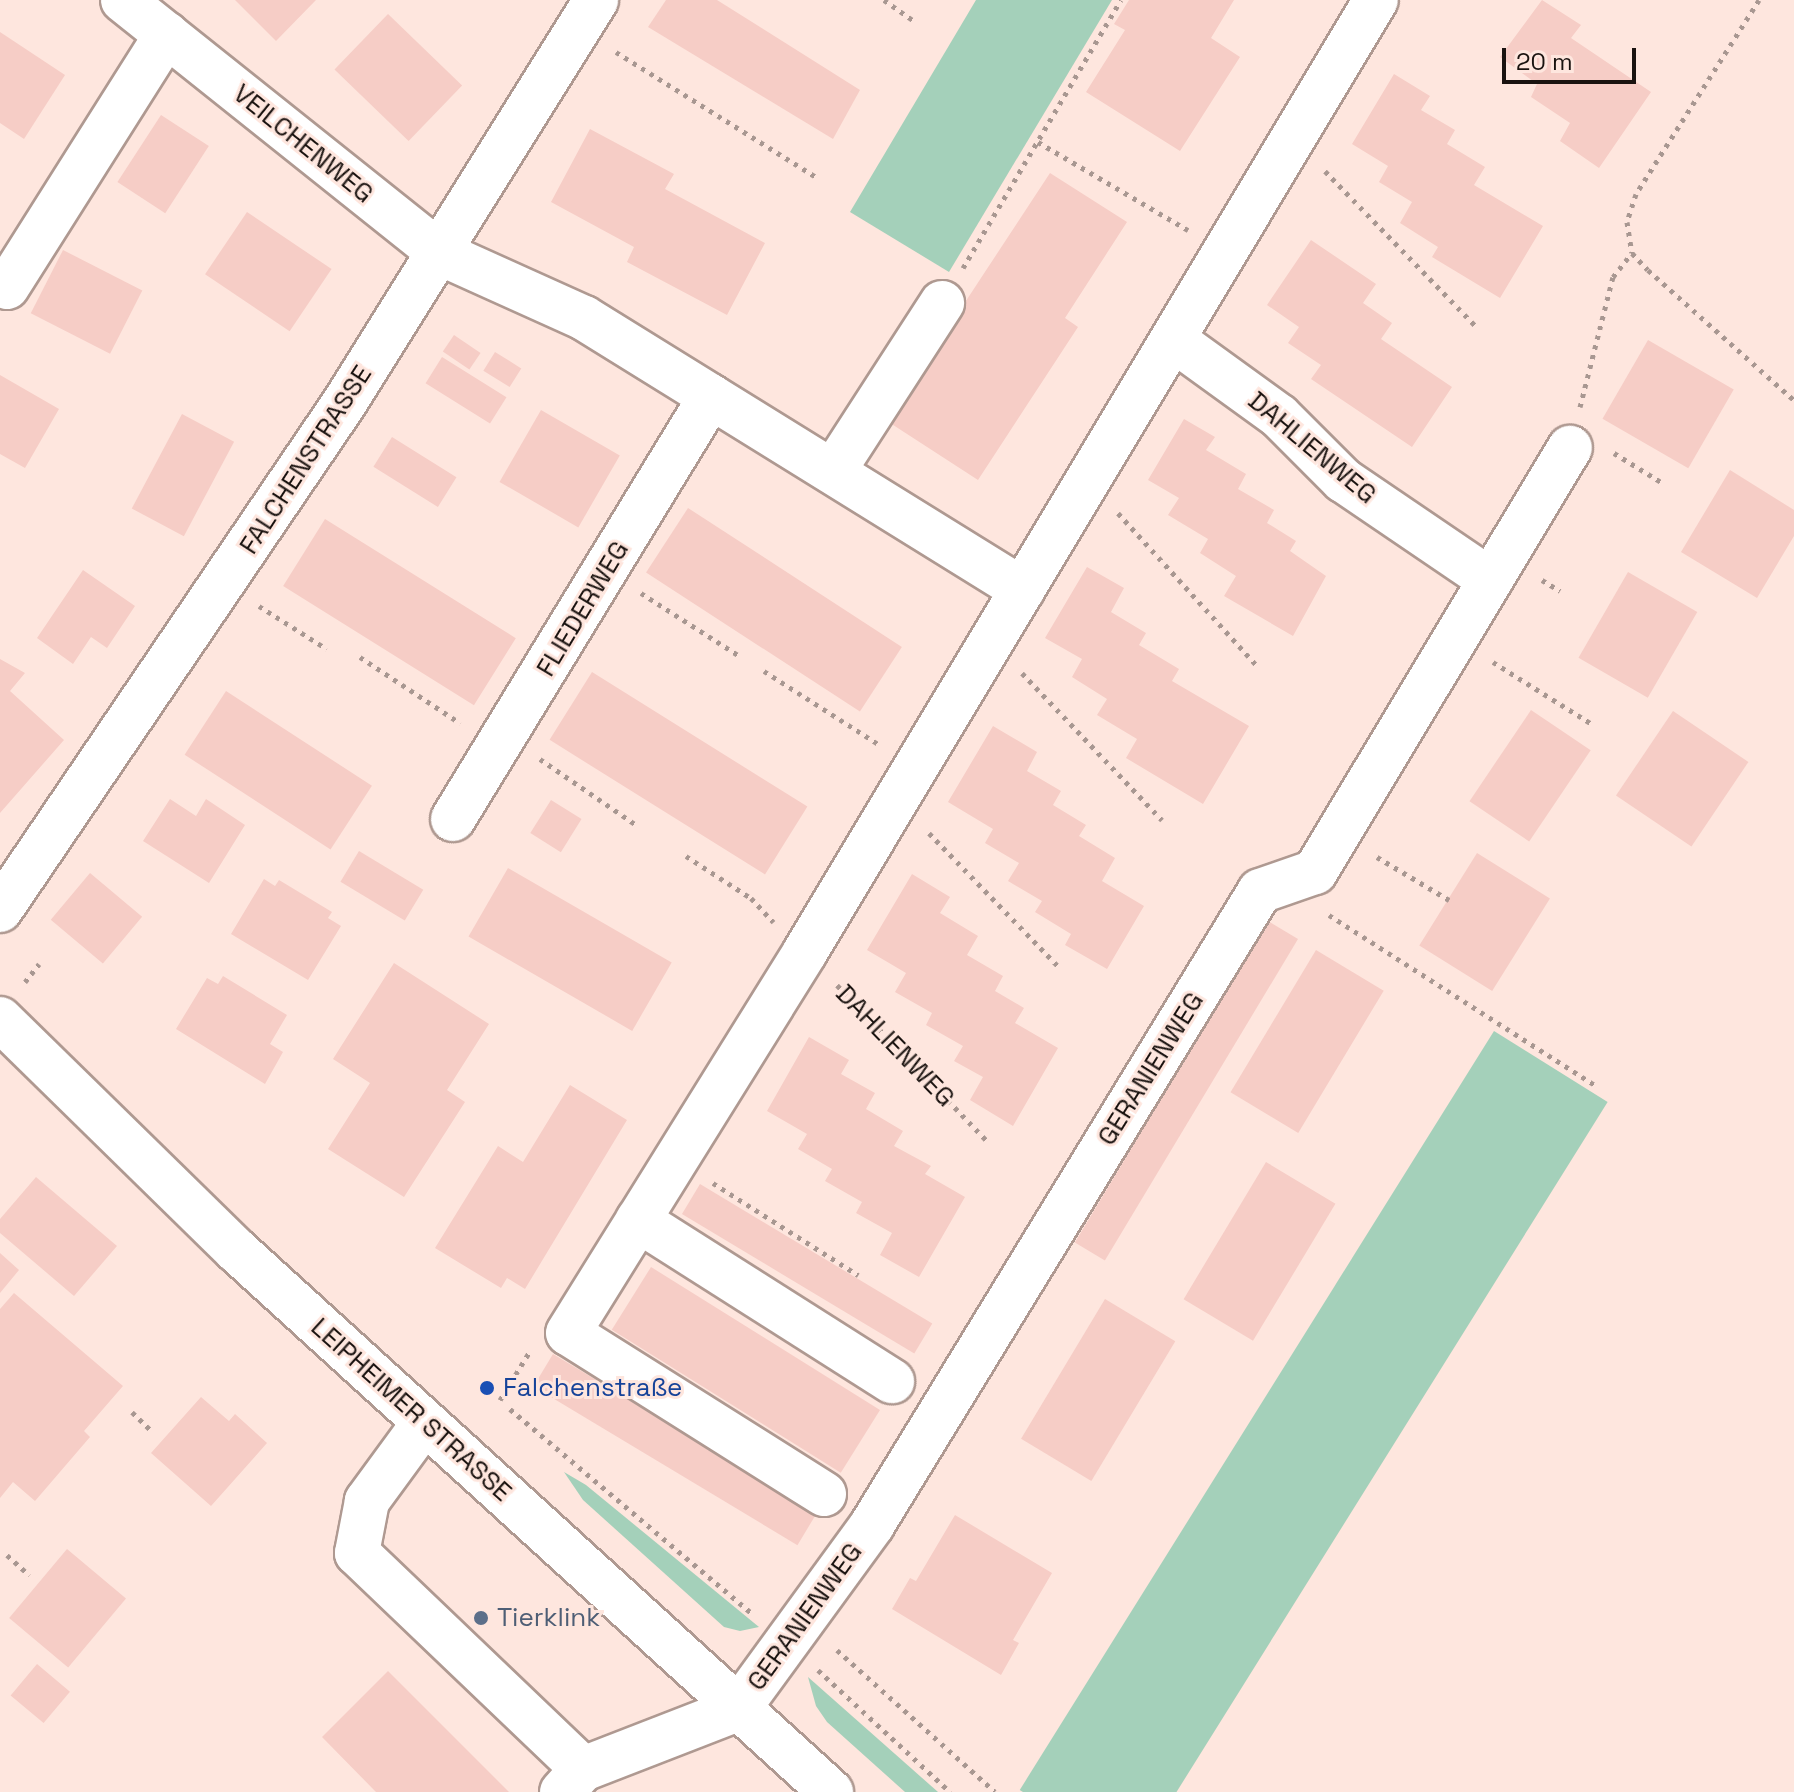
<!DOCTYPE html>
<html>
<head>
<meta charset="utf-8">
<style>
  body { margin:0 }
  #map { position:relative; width:1794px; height:1792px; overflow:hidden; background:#fee6de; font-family:"Space Grotesk",sans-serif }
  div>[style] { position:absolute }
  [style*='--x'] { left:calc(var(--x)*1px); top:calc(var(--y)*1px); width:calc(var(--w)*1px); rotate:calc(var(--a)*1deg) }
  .green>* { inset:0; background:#a4d0ba; transform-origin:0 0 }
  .building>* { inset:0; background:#f6cdc6; transform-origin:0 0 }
  .path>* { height:5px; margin-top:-2.5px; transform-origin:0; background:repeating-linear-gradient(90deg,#a89791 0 4px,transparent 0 10px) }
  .roads { filter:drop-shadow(2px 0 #af9991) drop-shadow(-2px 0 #af9991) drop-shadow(0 2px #af9991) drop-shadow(0 -2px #af9991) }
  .minor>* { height:44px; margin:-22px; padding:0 22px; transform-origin:22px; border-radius:22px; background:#fff }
  .major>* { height:44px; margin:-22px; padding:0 22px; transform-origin:22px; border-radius:22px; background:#fff }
  .dots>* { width:22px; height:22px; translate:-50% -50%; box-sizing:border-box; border:4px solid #fee6de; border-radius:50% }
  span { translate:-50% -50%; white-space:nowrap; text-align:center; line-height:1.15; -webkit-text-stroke:6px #fee6de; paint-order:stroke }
  .street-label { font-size:26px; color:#1a1310 }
  .transit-label { font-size:26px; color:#164399 }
  .left { translate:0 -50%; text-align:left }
  .service-label { font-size:26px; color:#4e5e75 }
  .scale { position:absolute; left:1502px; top:48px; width:134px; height:36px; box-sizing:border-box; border:4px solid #1a1310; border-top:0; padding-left:10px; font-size:24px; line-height:28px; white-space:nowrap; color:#1a1310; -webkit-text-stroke:6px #fee6de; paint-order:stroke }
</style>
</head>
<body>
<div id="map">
  <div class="green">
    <div style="clip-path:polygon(976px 0,1112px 0,949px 272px,850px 212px)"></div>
    <div style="left:1494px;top:1031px;width:134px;height:895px;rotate:32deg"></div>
    <div style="clip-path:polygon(564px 1472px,586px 1485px,759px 1627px,740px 1631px,724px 1627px,583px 1500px)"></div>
    <div style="clip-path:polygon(808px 1677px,938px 1792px,905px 1792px,827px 1722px,816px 1706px)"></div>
  </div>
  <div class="building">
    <div style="clip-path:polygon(235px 0,316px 0,276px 41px)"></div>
    <div style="clip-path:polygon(666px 0,717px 0,860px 90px,833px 139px,648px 27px)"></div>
    <div style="clip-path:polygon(1129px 0,1234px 0,1211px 38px,1240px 57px,1180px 151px,1086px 92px,1125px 30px,1114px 24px)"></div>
    <div style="clip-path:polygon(1542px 0,1581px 25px,1571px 38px,1651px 92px,1599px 168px,1560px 141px,1570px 123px,1531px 97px,1537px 84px,1500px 57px)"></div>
    <div style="left:388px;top:14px;width:103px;height:77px;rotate:44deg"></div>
    <div style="clip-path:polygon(0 32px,65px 75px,24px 139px,0 123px)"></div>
    <div style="clip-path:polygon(1394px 74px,1430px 96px,1421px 110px,1455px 130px,1447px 144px,1485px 167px,1474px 185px,1543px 226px,1500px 298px,1432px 257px,1438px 247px,1400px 223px,1412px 202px,1379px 182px,1388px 166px,1352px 144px)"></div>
    <div style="left:161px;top:115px;width:57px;height:80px;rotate:33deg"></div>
    <div style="clip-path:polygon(590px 129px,674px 174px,665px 189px,765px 243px,727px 315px,627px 262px,634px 247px,551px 202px)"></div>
    <div style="clip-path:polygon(1050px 173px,1127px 222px,1065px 318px,1078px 327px,978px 480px,887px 421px)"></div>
    <div style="left:247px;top:212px;width:102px;height:75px;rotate:34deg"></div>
    <div style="clip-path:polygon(1311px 240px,1376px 284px,1363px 303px,1392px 323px,1381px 339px,1452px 387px,1412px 447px,1311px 379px,1321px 365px,1288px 343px,1299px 327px,1267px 305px)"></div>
    <div style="left:63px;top:250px;width:89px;height:71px;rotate:27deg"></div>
    <div style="left:454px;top:335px;width:32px;height:20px;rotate:34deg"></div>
    <div style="left:1648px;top:340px;width:99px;height:91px;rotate:30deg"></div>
    <div style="left:495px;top:352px;width:31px;height:22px;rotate:32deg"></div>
    <div style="left:442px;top:357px;width:76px;height:31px;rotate:32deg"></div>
    <div style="clip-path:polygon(0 375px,59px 409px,25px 468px,0 454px)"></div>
    <div style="left:541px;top:410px;width:91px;height:83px;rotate:30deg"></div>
    <div style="left:182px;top:414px;width:59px;height:107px;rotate:28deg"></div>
    <div style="clip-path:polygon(1184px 419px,1215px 437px,1206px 450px,1246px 474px,1238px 489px,1274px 510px,1267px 523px,1296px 541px,1290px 551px,1326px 576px,1293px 636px,1224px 596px,1236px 576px,1200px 553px,1208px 539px,1168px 515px,1179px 498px,1148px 480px)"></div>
    <div style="left:392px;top:437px;width:76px;height:35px;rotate:32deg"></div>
    <div style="clip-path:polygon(1730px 470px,1794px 510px,1794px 536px,1757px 598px,1681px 552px)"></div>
    <div style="left:688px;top:508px;width:255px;height:77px;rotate:33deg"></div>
    <div style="left:325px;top:519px;width:225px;height:79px;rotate:32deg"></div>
    <div style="clip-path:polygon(1087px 567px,1124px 588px,1111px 612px,1146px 633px,1139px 645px,1179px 669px,1172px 681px,1249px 726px,1203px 804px,1126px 758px,1137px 739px,1097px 715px,1107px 699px,1072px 677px,1082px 659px,1045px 638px)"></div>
    <div style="clip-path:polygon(83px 570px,135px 606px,107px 648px,91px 637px,73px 664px,37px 638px)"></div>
    <div style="left:1628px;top:572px;width:80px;height:99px;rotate:30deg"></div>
    <div style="clip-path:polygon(0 659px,25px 673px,10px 691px,64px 740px,0 813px)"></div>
    <div style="left:592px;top:672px;width:254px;height:80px;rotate:32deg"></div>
    <div style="left:226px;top:691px;width:174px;height:76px;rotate:33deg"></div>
    <div style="left:1531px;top:710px;width:72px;height:110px;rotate:34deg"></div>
    <div style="left:1673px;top:711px;width:91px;height:102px;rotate:34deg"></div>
    <div style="clip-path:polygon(993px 726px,1037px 752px,1027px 771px,1061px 791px,1053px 805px,1086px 825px,1079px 836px,1115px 858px,1102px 881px,1144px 906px,1107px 969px,1065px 945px,1071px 934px,1035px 912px,1042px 901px,1008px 881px,1019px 863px,985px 843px,993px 829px,948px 802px)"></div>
    <div style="clip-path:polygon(170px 799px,196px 816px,206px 799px,245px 825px,209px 883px,143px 841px)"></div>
    <div style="left:551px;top:800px;width:36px;height:39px;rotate:32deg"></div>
    <div style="left:359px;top:851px;width:75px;height:36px;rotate:31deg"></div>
    <div style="left:1477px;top:853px;width:86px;height:109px;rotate:32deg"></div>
    <div style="left:508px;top:868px;width:189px;height:79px;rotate:30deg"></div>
    <div style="left:90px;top:873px;width:68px;height:61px;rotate:40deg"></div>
    <div style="clip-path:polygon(912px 874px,950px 897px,940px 913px,978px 936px,967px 955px,1003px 976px,995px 991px,1024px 1008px,1015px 1023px,1058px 1048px,1013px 1126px,970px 1100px,983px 1077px,954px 1061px,963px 1046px,926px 1025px,932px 1013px,895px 992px,906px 973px,867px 950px)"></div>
    <div style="clip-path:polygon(264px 879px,275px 886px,279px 880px,332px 912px,328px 918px,341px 926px,308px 980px,231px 934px)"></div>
    <div style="left:1268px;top:921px;width:35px;height:375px;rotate:31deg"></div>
    <div style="left:1316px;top:950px;width:79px;height:166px;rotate:31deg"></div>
    <div style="clip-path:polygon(394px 963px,489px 1024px,447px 1090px,465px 1102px,404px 1197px,328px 1149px,370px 1083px,333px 1059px)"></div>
    <div style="clip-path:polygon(223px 976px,287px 1015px,270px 1044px,283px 1052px,265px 1084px,176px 1029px,207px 978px,218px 984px)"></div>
    <div style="clip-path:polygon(809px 1037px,849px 1060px,841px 1074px,875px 1093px,866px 1109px,903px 1131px,894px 1146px,931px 1166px,925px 1174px,965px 1197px,919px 1277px,880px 1255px,892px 1233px,856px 1213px,862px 1202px,825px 1181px,832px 1169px,798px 1149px,807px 1134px,767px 1111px)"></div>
    <div style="clip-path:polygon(570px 1085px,627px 1120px,525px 1289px,507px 1278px,501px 1288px,435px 1248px,498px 1146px,523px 1162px)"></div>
    <div style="left:1266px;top:1162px;width:81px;height:160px;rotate:31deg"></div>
    <div style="clip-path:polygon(36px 1177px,117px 1246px,74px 1296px,0 1233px,0 1219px)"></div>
    <div style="left:700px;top:1184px;width:271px;height:35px;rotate:31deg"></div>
    <div style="clip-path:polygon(0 1253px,19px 1270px,0 1293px)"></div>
    <div style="left:651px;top:1267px;width:270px;height:74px;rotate:32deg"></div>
    <div style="clip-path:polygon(14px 1293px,123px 1386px,84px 1431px,90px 1437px,35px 1501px,13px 1482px,0 1498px,0 1309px)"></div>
    <div style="left:1105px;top:1299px;width:82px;height:163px;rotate:31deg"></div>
    <div style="left:553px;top:1354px;width:308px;height:38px;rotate:31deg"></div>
    <div style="clip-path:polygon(201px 1397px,229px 1421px,235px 1414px,267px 1443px,211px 1506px,151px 1453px)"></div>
    <div style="clip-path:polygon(955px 1515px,1052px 1573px,1013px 1640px,1019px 1643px,1001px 1675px,892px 1609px,910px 1578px,916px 1581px)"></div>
    <div style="left:67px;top:1549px;width:77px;height:90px;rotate:40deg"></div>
    <div style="left:37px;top:1664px;width:43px;height:41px;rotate:40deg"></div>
    <div style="clip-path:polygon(388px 1671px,509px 1792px,376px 1792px,322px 1737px)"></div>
  </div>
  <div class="path">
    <div style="--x:884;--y:0;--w:35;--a:35"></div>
    <div style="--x:1759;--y:0;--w:230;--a:122.4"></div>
    <div style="--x:1636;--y:194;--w:29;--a:108"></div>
    <div style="--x:1627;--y:222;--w:31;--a:81"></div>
    <div style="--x:1632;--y:253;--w:23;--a:47"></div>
    <div style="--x:1648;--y:270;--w:195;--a:41.7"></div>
    <div style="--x:616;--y:52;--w:239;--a:32"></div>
    <div style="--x:1038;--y:142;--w:174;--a:30.4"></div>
    <div style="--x:1325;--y:171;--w:215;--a:45.8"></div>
    <div style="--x:963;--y:268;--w:311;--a:-59.5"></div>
    <div style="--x:1580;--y:407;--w:134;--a:-75.8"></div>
    <div style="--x:1613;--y:277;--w:31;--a:-52"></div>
    <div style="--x:1614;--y:453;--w:55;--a:31.7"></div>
    <div style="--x:1118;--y:513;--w:207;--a:47.7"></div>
    <div style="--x:1542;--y:580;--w:21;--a:31"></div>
    <div style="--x:641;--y:593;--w:119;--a:32.6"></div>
    <div style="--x:259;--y:606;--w:80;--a:32.3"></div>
    <div style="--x:360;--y:657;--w:120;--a:33.4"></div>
    <div style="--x:1493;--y:662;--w:117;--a:32.1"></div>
    <div style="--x:764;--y:671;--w:135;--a:32.6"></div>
    <div style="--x:1022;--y:673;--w:203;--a:46.4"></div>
    <div style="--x:540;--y:759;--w:115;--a:34.4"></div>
    <div style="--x:929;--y:833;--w:187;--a:45.9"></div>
    <div style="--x:686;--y:856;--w:77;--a:32.9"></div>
    <div style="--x:751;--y:898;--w:33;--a:47"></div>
    <div style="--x:1377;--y:857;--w:84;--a:30.8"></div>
    <div style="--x:1329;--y:915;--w:316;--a:32.6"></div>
    <div style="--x:25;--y:982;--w:23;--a:-52"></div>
    <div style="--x:837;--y:985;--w:215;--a:46.1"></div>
    <div style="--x:713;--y:1183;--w:172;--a:32.4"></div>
    <div style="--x:500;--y:1400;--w:57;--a:-58.5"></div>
    <div style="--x:510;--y:1409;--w:318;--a:40.2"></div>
    <div style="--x:132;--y:1412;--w:28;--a:44"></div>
    <div style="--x:7;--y:1555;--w:30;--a:42"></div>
    <div style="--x:837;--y:1650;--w:212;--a:41.9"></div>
    <div style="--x:818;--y:1670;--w:180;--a:42.7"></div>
  </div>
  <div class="roads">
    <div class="minor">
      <div style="--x:123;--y:0;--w:406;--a:38.6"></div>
      <div style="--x:440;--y:253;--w:158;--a:24.3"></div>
      <div style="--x:584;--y:318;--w:516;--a:31.78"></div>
      <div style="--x:7;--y:287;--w:299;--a:-57.7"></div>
      <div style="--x:1174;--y:340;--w:130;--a:35.9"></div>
      <div style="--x:1279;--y:416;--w:91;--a:45"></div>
      <div style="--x:1343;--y:480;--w:178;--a:34.2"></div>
      <div style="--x:834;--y:470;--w:199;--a:-57.1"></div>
      <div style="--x:453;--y:819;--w:495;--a:-58.6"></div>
      <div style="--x:0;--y:910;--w:614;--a:-55.82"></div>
      <div style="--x:345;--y:402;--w:474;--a:-58"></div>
      <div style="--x:638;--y:1220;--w:301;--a:32.4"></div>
      <div style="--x:424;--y:1423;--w:97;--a:126.2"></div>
      <div style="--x:367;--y:1501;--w:53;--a:100.9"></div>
      <div style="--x:357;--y:1553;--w:313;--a:43.7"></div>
      <div style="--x:824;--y:1494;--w:302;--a:-147.8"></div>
      <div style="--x:568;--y:1333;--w:449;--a:-58.1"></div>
      <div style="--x:805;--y:952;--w:1110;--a:-59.05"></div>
      <div style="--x:562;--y:1792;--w:31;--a:-48"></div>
      <div style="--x:583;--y:1769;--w:166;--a:-21.2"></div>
      <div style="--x:738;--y:1709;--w:228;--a:-53.9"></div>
      <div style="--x:872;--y:1525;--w:743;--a:-58.53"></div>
      <div style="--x:1260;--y:891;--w:58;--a:-19.1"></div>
      <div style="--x:1315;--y:872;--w:495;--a:-59"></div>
    </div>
    <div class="major">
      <div style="--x:0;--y:1019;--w:330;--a:44.4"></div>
      <div style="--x:236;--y:1250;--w:805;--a:42.33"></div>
    </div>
  </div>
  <div class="dots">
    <div style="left:487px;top:1388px;background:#1a4fb4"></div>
    <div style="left:481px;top:1618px;background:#5c6f8a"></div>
  </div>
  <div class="street-label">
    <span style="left:303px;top:144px;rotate:39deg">VEILCHENWEG</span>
    <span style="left:1312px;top:448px;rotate:40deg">DAHLIENWEG</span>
    <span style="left:306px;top:460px;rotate:-57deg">FALCHENSTRASSE</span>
    <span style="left:583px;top:609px;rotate:-59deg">FLIEDERWEG</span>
    <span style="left:895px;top:1046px;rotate:46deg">DAHLIENWEG</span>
    <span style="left:1151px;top:1069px;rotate:-58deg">GERANIENWEG</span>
    <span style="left:411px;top:1410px;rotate:42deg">LEIPHEIMER STRASSE</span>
    <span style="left:805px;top:1617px;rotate:-54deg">GERANIENWEG</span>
  </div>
  <div class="transit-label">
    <span class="left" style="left:503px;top:1388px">Falchenstraße</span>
  </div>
  <div class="service-label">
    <span class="left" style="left:497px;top:1618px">Tierklink</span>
  </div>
  <div class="scale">20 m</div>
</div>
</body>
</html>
